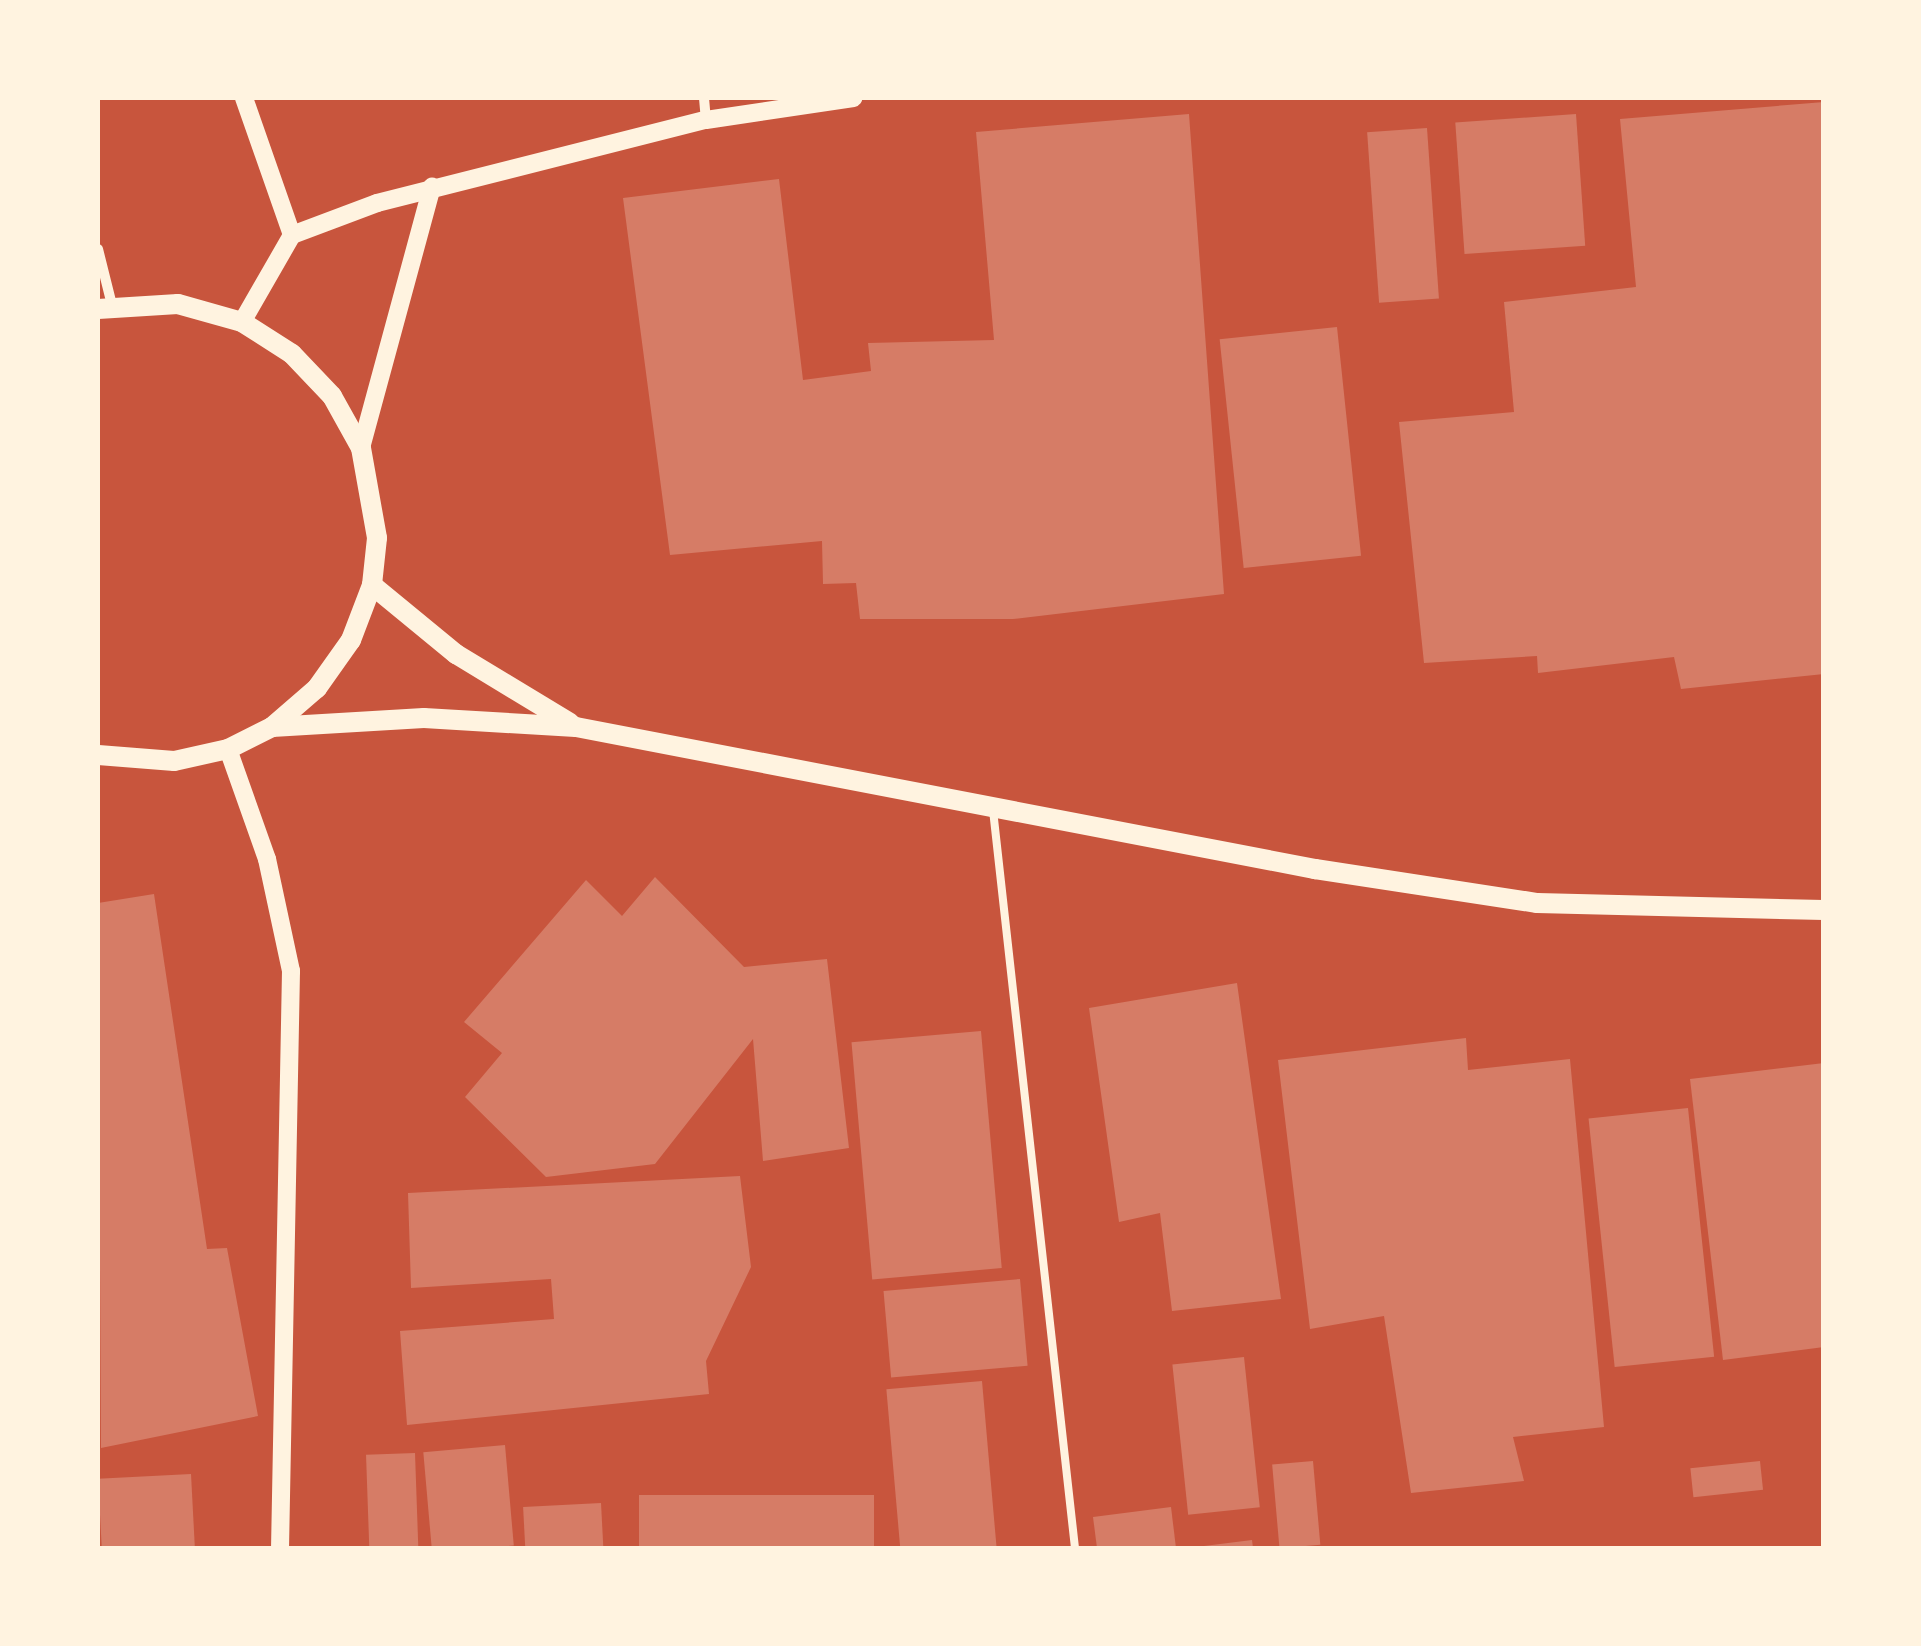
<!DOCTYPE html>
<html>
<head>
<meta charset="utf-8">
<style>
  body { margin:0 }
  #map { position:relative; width:1921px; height:1646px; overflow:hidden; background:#c8553d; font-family:"Archivo Narrow",sans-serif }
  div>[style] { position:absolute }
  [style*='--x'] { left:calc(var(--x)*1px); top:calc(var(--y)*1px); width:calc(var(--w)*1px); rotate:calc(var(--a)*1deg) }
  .building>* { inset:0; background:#d67c66; transform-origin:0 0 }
  .service>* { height:8px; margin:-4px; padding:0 4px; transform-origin:4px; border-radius:4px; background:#fff3e0 }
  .minor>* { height:10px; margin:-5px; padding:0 5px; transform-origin:5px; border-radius:5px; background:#fff3e0 }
  .tertiary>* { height:18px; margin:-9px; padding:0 9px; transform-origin:9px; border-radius:9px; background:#fff3e0 }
  .secondary>* { height:20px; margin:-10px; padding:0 10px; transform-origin:10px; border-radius:10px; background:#fff3e0 }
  span { translate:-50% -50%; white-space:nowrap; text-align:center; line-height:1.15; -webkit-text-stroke:8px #fff3e0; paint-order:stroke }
  .frame { position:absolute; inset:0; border:100px solid #fff3e0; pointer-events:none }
</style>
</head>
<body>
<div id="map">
  <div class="building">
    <div style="clip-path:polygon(1824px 102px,1824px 674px,1681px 689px,1674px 657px,1538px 673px,1537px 656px,1424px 663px,1399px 422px,1514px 412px,1504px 302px,1636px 287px,1620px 119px)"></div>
    <div style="clip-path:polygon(1189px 114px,1224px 594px,1013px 619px,860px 619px,856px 583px,823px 584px,822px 541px,670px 555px,623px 198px,779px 179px,803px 380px,871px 371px,868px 343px,994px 340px,976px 132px)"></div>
    <div style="left:1576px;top:114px;width:132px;height:121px;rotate:86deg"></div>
    <div style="left:1427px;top:128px;width:171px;height:60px;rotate:86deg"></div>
    <div style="left:1337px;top:327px;width:230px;height:118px;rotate:84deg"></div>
    <div style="clip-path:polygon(655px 877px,744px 967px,827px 959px,849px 1148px,763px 1161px,753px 1039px,655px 1164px,546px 1177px,465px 1097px,502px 1053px,464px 1022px,586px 880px,622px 916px)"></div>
    <div style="clip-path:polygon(154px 894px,207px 1249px,227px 1248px,258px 1416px,101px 1448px,98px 903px)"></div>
    <div style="clip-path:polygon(1237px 983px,1281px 1299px,1172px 1311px,1160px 1213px,1119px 1222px,1089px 1008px)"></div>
    <div style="left:981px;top:1031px;width:238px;height:130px;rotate:85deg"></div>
    <div style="clip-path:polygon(1466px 1038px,1468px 1070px,1570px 1059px,1604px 1427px,1513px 1437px,1524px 1481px,1411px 1493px,1384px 1316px,1310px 1329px,1278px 1060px)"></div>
    <div style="clip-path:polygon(1824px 1063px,1824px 1347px,1723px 1360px,1690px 1079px)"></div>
    <div style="left:1688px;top:1108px;width:250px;height:100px;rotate:84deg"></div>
    <div style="clip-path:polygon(740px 1176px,751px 1267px,706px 1361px,709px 1394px,407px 1425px,400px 1331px,554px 1319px,551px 1279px,411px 1288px,408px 1193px)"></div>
    <div style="left:1020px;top:1279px;width:87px;height:137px;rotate:85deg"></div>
    <div style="left:1244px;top:1357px;width:151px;height:72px;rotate:84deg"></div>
    <div style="left:982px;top:1381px;width:168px;height:96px;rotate:85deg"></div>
    <div style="left:505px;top:1445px;width:101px;height:82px;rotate:85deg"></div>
    <div style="left:415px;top:1453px;width:95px;height:49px;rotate:88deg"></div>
    <div style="left:1313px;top:1461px;width:84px;height:41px;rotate:85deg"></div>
    <div style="left:1760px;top:1461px;width:29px;height:70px;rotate:84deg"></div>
    <div style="left:191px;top:1474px;width:74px;height:93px;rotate:87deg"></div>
    <div style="left:874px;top:1495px;width:53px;height:235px;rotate:90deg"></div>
    <div style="left:601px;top:1503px;width:45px;height:78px;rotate:87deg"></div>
    <div style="clip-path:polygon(1171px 1507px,1176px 1548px,1097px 1548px,1093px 1517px)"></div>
    <div style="clip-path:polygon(1252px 1540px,1253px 1548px,1204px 1548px,1204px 1546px)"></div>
  </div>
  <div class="service">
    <div style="--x:993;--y:810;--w:743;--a:83.66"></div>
  </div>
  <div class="minor">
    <div style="--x:704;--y:98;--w:22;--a:85"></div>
    <div style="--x:98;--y:249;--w:58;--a:76"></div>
  </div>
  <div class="tertiary">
    <div style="--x:244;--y:98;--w:145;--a:70.7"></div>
    <div style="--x:242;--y:322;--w:100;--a:-60.1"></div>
    <div style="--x:292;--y:235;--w:91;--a:-20.6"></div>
    <div style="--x:377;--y:203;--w:339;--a:-14.2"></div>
    <div style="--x:706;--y:120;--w:149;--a:-8.5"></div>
    <div style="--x:361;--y:448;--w:271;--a:-74.8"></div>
    <div style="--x:228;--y:749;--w:117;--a:70.5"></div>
    <div style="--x:267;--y:859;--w:115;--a:77.9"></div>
    <div style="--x:291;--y:971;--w:577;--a:91.09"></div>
  </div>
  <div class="secondary">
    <div style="--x:98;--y:309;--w:80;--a:-3.6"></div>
    <div style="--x:178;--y:304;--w:66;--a:15.7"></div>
    <div style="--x:242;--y:322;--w:59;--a:32.6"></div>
    <div style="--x:292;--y:354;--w:58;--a:46.4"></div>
    <div style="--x:332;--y:396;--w:60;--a:60.9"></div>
    <div style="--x:361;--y:448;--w:91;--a:79.9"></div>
    <div style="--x:377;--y:538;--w:47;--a:96.1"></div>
    <div style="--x:372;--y:585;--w:59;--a:110.9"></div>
    <div style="--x:351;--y:640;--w:59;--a:125.3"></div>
    <div style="--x:317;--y:688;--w:60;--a:139.1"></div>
    <div style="--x:272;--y:727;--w:49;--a:153.4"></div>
    <div style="--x:228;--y:749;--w:55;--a:167.5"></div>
    <div style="--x:174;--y:761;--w:76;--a:-175.5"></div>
    <div style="--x:372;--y:585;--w:109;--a:39.4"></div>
    <div style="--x:456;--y:654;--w:133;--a:31.2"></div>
    <div style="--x:272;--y:727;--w:152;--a:-3.4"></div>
    <div style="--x:424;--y:718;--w:152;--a:3.4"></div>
    <div style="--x:576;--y:727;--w:753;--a:10.88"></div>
    <div style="--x:1315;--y:869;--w:225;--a:8.7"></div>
    <div style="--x:1537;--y:903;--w:287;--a:1.4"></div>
  </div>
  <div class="frame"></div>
</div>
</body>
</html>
